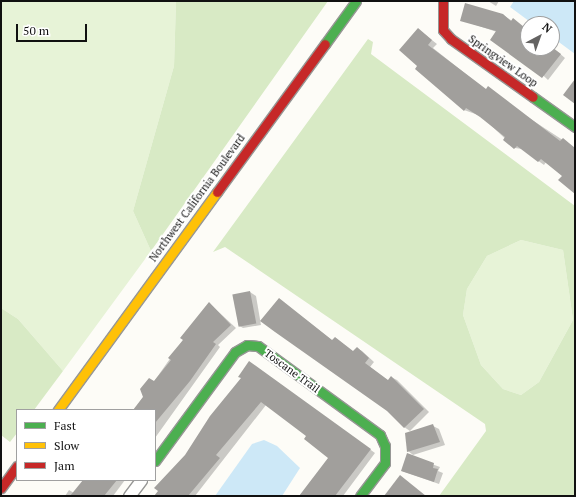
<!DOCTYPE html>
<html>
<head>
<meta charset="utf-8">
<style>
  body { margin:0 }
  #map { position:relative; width:576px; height:497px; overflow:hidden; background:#fdfcf7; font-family:"PT Serif",serif }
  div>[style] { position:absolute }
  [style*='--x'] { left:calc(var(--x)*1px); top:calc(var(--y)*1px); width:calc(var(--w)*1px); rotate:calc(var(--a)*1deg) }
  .green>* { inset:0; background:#e7f3d7 }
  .forest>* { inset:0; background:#d8eac5 }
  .water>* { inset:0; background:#cde8f7 }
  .shadow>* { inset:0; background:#0003 }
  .building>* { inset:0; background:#a19f9c; transform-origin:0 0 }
  .roads { filter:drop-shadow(1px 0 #979795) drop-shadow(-1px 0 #979795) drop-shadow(0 1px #979795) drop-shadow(0 -1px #979795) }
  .street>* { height:11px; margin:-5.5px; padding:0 5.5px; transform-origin:5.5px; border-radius:5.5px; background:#fffffe }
  .fast>* { height:9px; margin:-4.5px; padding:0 4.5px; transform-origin:4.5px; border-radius:4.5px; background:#4caf50 }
  .slow>* { height:9px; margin:-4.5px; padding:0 4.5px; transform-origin:4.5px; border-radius:4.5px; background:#ffc107 }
  .jam>* { height:9px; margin:-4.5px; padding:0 4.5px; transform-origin:4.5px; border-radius:4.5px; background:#c62828 }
  span { translate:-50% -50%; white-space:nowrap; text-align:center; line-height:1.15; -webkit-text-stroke:4px #fff; paint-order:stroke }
  .street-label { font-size:11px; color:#111 }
  .frame { position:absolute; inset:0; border:2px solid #111; pointer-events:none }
  .legend { position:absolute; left:16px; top:409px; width:140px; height:72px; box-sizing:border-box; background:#fff; border:1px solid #a0a0a0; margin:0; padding:5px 7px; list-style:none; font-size:12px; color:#111 }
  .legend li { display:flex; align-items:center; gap:8px; height:20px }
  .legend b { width:20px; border:1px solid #a0a0a0 }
  .north { position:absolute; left:520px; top:16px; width:40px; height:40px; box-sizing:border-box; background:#fff; border:1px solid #a0a0a0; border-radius:50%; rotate:41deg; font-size:11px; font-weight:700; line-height:16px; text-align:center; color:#111 }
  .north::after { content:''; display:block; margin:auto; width:14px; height:18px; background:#646362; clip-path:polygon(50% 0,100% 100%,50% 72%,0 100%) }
  .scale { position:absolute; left:16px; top:24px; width:71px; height:18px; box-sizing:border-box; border:2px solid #111; border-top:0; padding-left:5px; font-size:12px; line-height:14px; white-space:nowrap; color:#111; -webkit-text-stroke:3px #fff; paint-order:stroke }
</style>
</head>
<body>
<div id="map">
  <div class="green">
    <div style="clip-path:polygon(1px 1px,176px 1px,174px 66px,133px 211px,151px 251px,63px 371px,18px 319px,1px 308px)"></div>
    <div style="clip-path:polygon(521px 240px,563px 250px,573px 320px,539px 382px,521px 395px,503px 389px,481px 365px,463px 315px,467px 289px,487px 256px)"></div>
  </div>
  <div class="forest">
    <div style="clip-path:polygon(176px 1px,328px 1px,151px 251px,133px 211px,174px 66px)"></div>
    <div style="clip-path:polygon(evenodd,368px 39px,373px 42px,371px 54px,575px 206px,575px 496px,439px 496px,486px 431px,485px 424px,225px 247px,213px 252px,368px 39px,521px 240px,563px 250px,573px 320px,539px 382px,521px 395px,503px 389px,481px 365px,463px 315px,467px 289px,487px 256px,521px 240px)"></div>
    <div style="clip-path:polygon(1px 308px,18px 319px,63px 371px,34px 410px,17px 410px,17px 433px,10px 442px,1px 435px)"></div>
  </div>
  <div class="water">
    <div style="clip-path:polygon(514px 1px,575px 1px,575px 54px,552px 37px,552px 24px,533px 24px,510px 7px)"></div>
    <div style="clip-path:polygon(264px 440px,277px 446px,300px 468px,282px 496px,215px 496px,252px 444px)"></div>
  </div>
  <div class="shadow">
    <div style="clip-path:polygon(488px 1px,499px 1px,496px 6px)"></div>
    <div style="clip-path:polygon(503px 15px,528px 31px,528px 48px,552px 47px,565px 58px,548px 80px,497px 32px,461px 20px)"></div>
    <div style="clip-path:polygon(418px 29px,437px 44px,433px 48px,486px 90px,575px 148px,575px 192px,563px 175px,546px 162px,544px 165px,522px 149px,515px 148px,481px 116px,464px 110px)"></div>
    <div style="clip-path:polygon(250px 292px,256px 296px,261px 325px,243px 328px,238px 325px)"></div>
    <div style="clip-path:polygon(279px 299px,333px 341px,353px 352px,357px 348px,362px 351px,374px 362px,370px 367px,388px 381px,391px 377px,397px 380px,429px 412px,410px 431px,404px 427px)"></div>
    <div style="clip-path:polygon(209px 303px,236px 328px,218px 345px,220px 347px,155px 438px,155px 410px,134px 410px)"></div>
    <div style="clip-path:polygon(255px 366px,375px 453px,343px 496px,302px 496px,329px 458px,308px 436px,266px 405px,195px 496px,155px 496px)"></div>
    <div style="clip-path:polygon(433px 426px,439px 429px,445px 445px,413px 455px,408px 451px)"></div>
    <div style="clip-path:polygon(407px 455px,440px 467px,438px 471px,443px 473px,439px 484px,402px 471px)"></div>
    <div style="clip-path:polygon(84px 480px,125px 480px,113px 496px,65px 496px,69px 490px,74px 493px)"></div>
  </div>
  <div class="building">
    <div style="clip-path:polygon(465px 3px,503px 14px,511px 21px,513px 18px,524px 27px,522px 30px,528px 35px,528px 48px,553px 48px,561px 54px,542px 78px,490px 40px,496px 31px,460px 21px)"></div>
    <div style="clip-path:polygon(418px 28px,432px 40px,428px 45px,486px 89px,488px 86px,560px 141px,563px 138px,575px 148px,575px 194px,558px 180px,562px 176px,541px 159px,538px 162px,517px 146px,514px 149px,503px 140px,505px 137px,480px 117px,466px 108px,464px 111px,415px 69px,417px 66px,399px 50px)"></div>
    <div style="clip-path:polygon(575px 79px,575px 104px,563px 95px)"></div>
    <div style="left:250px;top:291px;width:33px;height:18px;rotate:79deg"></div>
    <div style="clip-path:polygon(279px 298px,332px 340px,335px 337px,353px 351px,357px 347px,369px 358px,365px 363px,388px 380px,391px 376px,424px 409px,404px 428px,387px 411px,275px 332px,260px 321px)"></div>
    <div style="clip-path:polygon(209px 302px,231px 325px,213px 342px,216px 344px,190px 381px,155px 423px,155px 410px,133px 410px,143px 397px,140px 389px,149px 378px,154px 381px,171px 360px,168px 358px,183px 340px,180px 338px)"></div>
    <div style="clip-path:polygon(249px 361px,371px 449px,335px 496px,299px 496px,328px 458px,304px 439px,306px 436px,261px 402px,216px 455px,220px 458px,188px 496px,154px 496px,158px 491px,154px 488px,185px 455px,210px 416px,241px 378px,238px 377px)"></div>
    <div style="clip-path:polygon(433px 424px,440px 442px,407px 452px,405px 433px)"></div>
    <div style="clip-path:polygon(407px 453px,434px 463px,433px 468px,438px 469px,434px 482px,401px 471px)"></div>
    <div style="clip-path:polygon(400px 475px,426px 496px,384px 496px)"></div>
    <div style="clip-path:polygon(83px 480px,117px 480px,104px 496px,70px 496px)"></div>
  </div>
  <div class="roads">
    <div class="street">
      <div style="--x:129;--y:496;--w:20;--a:-53"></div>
    </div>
    <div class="fast">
      <div style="--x:325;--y:44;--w:53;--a:-54.2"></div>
      <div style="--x:533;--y:97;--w:52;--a:35.5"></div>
      <div style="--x:155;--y:461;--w:135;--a:-53.7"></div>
      <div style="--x:235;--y:352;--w:14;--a:-30"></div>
      <div style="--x:247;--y:345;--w:11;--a:5"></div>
      <div style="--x:258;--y:346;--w:151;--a:36.1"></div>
      <div style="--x:380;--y:435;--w:12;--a:66"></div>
      <div style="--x:385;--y:446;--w:17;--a:90"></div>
      <div style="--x:385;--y:463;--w:41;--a:127.1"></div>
    </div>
    <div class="slow">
      <div style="--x:58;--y:410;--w:270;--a:-53.9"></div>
    </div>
    <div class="jam">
      <div style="--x:443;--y:1;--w:29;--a:90"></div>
      <div style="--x:443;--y:30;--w:12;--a:48"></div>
      <div style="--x:451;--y:39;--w:100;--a:35.3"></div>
      <div style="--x:217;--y:192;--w:183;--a:-53.9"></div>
      <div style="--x:1;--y:488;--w:27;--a:-54"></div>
    </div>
  </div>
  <div class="street-label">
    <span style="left:503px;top:61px;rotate:35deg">Springview Loop</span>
    <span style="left:197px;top:198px;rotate:-54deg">Northwest California Boulevard</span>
    <span style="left:292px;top:371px;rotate:36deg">Toscane Trail</span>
  </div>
  <div class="frame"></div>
  <ul class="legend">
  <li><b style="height:5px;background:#4caf50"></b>Fast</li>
  <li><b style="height:5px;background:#ffc107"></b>Slow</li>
  <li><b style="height:5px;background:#c62828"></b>Jam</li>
  </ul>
  <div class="north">N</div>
  <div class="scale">50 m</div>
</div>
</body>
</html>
